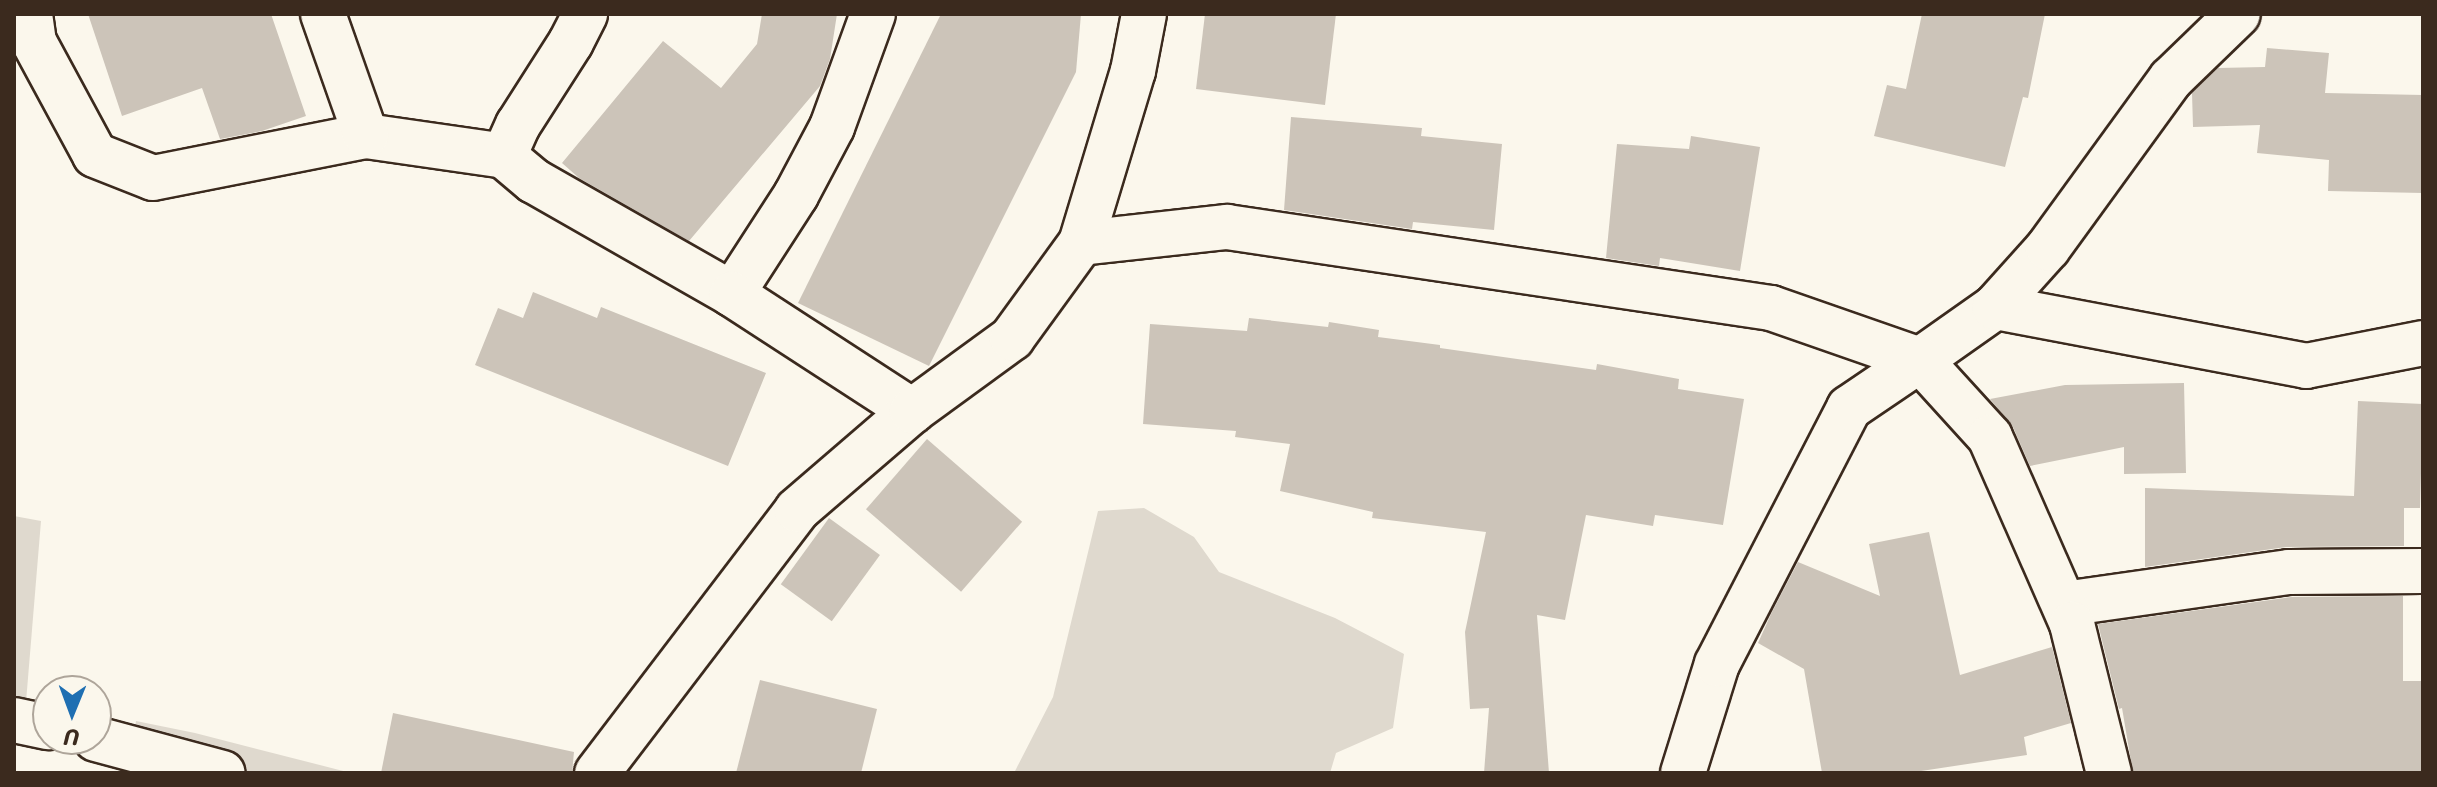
<!DOCTYPE html>
<html>
<head>
<meta charset="utf-8">
<style>
  body { margin:0 }
  #map { position:relative; width:2437px; height:787px; overflow:hidden; background:#fbf7ec; font-family:Sriracha,sans-serif }
  div>[style] { position:absolute }
  [style*='--x'] { left:calc(var(--x)*1px); top:calc(var(--y)*1px); width:calc(var(--w)*1px); rotate:calc(var(--a)*1deg) }
  .green>* { inset:0; background:#dfd9ce }
  .building>* { inset:0; background:#ccc4b9; transform-origin:0 0 }
  .roads { filter:drop-shadow(2px 0 #3b2a1e) drop-shadow(-2px 0 #3b2a1e) drop-shadow(0 2px #3b2a1e) drop-shadow(0 -2px #3b2a1e) }
  .minor>* { height:44px; margin:-22px; padding:0 22px; transform-origin:22px; border-radius:22px; background:#fbf7ec }
  span { translate:-50% -50%; white-space:nowrap; text-align:center; line-height:1.15; -webkit-text-stroke:6px #fbf7ec; paint-order:stroke }
  .frame { position:absolute; inset:0; border:16px solid #3b2a1e; pointer-events:none }
  .north { position:absolute; left:32px; top:675px; width:80px; height:80px; box-sizing:border-box; background:#fbf7ec; border:2px solid #aea59a; border-radius:50%; rotate:181deg; font-size:22px; font-weight:700; line-height:32px; text-align:center; color:#3b2a1e }
  .north::after { content:''; display:block; margin:auto; width:28px; height:36px; background:#1f6fb2; clip-path:polygon(50% 0,100% 100%,50% 72%,0 100%) }
</style>
</head>
<body>
<div id="map">
  <div class="green">
    <div style="clip-path:polygon(1144px 508px,1194px 537px,1219px 572px,1335px 618px,1404px 654px,1393px 728px,1336px 753px,1330px 773px,1014px 773px,1053px 697px,1098px 511px)"></div>
    <div style="clip-path:polygon(14px 516px,41px 521px,26px 702px,14px 700px)"></div>
    <div style="clip-path:polygon(136px 721px,195px 733px,351px 773px,130px 773px)"></div>
  </div>
  <div class="building">
    <div style="clip-path:polygon(88px 14px,271px 14px,306px 116px,262px 131px,220px 139px,202px 88px,122px 116px)"></div>
    <div style="clip-path:polygon(762px 14px,837px 14px,830px 59px,820px 86px,689px 241px,579px 178px,562px 163px,663px 41px,721px 88px,757px 44px)"></div>
    <div style="clip-path:polygon(941px 14px,1081px 14px,1076px 72px,929px 366px,798px 303px)"></div>
    <div style="clip-path:polygon(1205px 14px,1336px 14px,1325px 105px,1196px 89px)"></div>
    <div style="clip-path:polygon(1922px 14px,2045px 14px,2028px 98px,2023px 97px,2005px 167px,1874px 136px,1887px 85px,1906px 89px)"></div>
    <div style="clip-path:polygon(2267px 48px,2329px 53px,2325px 93px,2423px 95px,2423px 193px,2328px 191px,2329px 160px,2257px 153px,2260px 125px,2193px 127px,2192px 93px,2218px 68px,2265px 67px)"></div>
    <div style="clip-path:polygon(1291px 117px,1422px 128px,1421px 136px,1502px 144px,1494px 230px,1413px 222px,1412px 229px,1284px 210px)"></div>
    <div style="clip-path:polygon(1691px 136px,1760px 147px,1740px 271px,1660px 258px,1659px 266px,1606px 258px,1617px 144px,1689px 149px)"></div>
    <div style="clip-path:polygon(533px 292px,597px 318px,601px 307px,766px 373px,728px 466px,475px 365px,498px 308px,523px 318px)"></div>
    <div style="clip-path:polygon(1249px 318px,1328px 327px,1329px 322px,1379px 330px,1378px 337px,1440px 345px,1440px 348px,1596px 370px,1597px 364px,1679px 379px,1678px 389px,1744px 399px,1723px 525px,1655px 515px,1653px 526px,1586px 515px,1565px 620px,1537px 615px,1549px 773px,1484px 773px,1489px 708px,1470px 709px,1465px 632px,1486px 532px,1372px 518px,1373px 512px,1280px 491px,1290px 444px,1235px 437px,1236px 431px,1143px 424px,1150px 324px,1247px 331px)"></div>
    <div style="clip-path:polygon(2184px 383px,2186px 473px,2124px 474px,2124px 447px,2030px 466px,2013px 427px,1990px 399px,2065px 385px)"></div>
    <div style="clip-path:polygon(2358px 401px,2423px 404px,2420px 508px,2404px 508px,2404px 546px,2286px 547px,2145px 567px,2145px 488px,2354px 496px)"></div>
    <div style="left:927px;top:439px;width:126px;height:93px;rotate:41deg"></div>
    <div style="left:829px;top:518px;width:63px;height:82px;rotate:36deg"></div>
    <div style="clip-path:polygon(1929px 532px,1960px 675px,2052px 647px,2071px 723px,2024px 737px,2027px 755px,1908px 773px,1822px 773px,1804px 669px,1758px 643px,1771px 614px,1798px 562px,1880px 596px,1869px 544px)"></div>
    <div style="clip-path:polygon(2403px 596px,2403px 681px,2423px 681px,2423px 773px,2133px 773px,2122px 708px,2119px 709px,2098px 624px,2291px 597px)"></div>
    <div style="clip-path:polygon(760px 680px,877px 709px,861px 773px,736px 773px)"></div>
    <div style="clip-path:polygon(393px 713px,574px 752px,572px 773px,381px 773px)"></div>
  </div>
  <div class="roads">
    <div class="minor">
      <div style="--x:30;--y:14;--w:28;--a:82"></div>
      <div style="--x:34;--y:42;--w:128;--a:61.6"></div>
      <div style="--x:95;--y:155;--w:62;--a:21.6"></div>
      <div style="--x:153;--y:178;--w:217;--a:-11.2"></div>
      <div style="--x:366;--y:136;--w:139;--a:8.2"></div>
      <div style="--x:504;--y:156;--w:39;--a:40"></div>
      <div style="--x:534;--y:181;--w:228;--a:29.7"></div>
      <div style="--x:732;--y:294;--w:118;--a:-57.1"></div>
      <div style="--x:796;--y:195;--w:77;--a:-62.1"></div>
      <div style="--x:832;--y:127;--w:120;--a:-70.1"></div>
      <div style="--x:323;--y:14;--w:129;--a:70.6"></div>
      <div style="--x:504;--y:156;--w:34;--a:-66"></div>
      <div style="--x:518;--y:125;--w:98;--a:-57.4"></div>
      <div style="--x:571;--y:42;--w:31;--a:-63"></div>
      <div style="--x:1081;--y:243;--w:147;--a:-6.3"></div>
      <div style="--x:1227;--y:227;--w:550;--a:8.47"></div>
      <div style="--x:1771;--y:308;--w:158;--a:19.2"></div>
      <div style="--x:1920;--y:360;--w:92;--a:-35.2"></div>
      <div style="--x:1995;--y:307;--w:79;--a:-48.1"></div>
      <div style="--x:2048;--y:248;--w:209;--a:-54"></div>
      <div style="--x:2171;--y:79;--w:93;--a:-44.1"></div>
      <div style="--x:732;--y:294;--w:215;--a:33"></div>
      <div style="--x:1995;--y:307;--w:317;--a:10.7"></div>
      <div style="--x:2306;--y:366;--w:119;--a:-11.1"></div>
      <div style="--x:2064;--y:604;--w:227;--a:-8.1"></div>
      <div style="--x:2289;--y:572;--w:134;--a:-0.4"></div>
      <div style="--x:14;--y:720;--w:35;--a:12"></div>
      <div style="--x:96;--y:739;--w:131;--a:15"></div>
      <div style="--x:597;--y:773;--w:330;--a:-52.7"></div>
      <div style="--x:797;--y:510;--w:152;--a:-40.7"></div>
      <div style="--x:912;--y:411;--w:124;--a:-36.1"></div>
      <div style="--x:1012;--y:338;--w:117;--a:-54"></div>
      <div style="--x:1081;--y:243;--w:180;--a:-73.2"></div>
      <div style="--x:1133;--y:71;--w:58;--a:-79.1"></div>
      <div style="--x:1683;--y:773;--w:114;--a:-72.7"></div>
      <div style="--x:1717;--y:664;--w:288;--a:-62.7"></div>
      <div style="--x:1849;--y:408;--w:86;--a:-34.1"></div>
      <div style="--x:1920;--y:360;--w:104;--a:47.7"></div>
      <div style="--x:1990;--y:437;--w:204;--a:66.3"></div>
      <div style="--x:2072;--y:624;--w:154;--a:76.1"></div>
    </div>
  </div>
  <div class="frame"></div>
  <div class="north">U</div>
</div>
</body>
</html>
